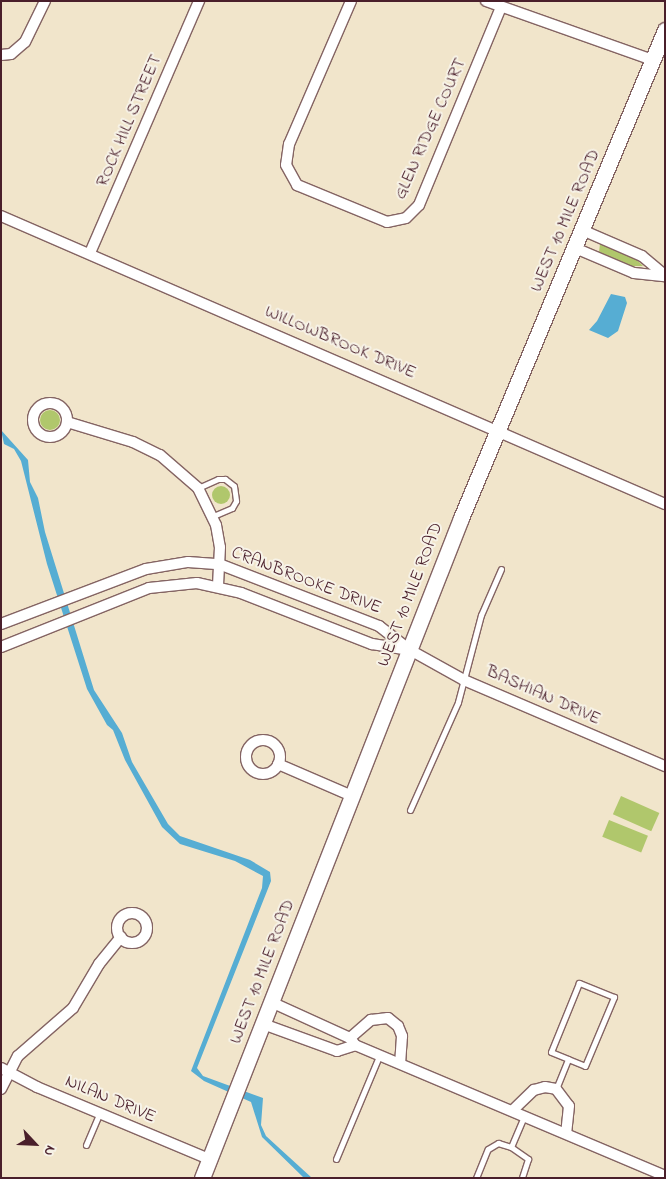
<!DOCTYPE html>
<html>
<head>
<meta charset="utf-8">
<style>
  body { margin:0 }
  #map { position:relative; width:666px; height:1179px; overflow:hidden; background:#f1e5cb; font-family:"Indie Flower",sans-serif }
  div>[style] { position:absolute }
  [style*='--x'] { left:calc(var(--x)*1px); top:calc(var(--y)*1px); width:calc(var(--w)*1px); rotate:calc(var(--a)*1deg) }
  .green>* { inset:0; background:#b0c76c; transform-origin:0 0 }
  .round { border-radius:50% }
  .water>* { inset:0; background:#56add3 }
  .roads { filter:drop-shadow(1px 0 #846463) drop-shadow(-1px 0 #846463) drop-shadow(0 1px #846463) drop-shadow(0 -1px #846463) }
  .service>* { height:5px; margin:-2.5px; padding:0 2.5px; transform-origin:2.5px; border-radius:2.5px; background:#fff }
  .minor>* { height:10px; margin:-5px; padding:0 5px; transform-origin:5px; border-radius:5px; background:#fff }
  .minor>.ring { margin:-5px; padding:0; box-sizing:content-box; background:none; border:10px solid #fff; border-radius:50% }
  .secondary>* { height:15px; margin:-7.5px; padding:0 7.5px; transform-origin:7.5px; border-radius:7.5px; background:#fff }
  span { translate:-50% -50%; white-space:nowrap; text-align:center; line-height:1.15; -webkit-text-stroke:4px #f7f3e8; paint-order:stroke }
  .street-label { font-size:18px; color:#4a1f2b }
  .frame { position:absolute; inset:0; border:2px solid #4a1f2b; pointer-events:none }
  .north { position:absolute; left:10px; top:1119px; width:50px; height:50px; -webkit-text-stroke:4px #f7f3e8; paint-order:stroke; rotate:115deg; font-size:14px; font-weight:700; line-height:20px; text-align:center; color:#4a1f2b }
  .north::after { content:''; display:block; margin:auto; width:18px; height:22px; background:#4a1f2b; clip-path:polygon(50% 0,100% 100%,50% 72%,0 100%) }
</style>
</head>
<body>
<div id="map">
  <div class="green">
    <div style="clip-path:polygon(600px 244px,634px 257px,643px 266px,631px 266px,599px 252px)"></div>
    <div class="round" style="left:40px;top:410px;width:20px;height:20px"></div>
    <div class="round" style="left:212px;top:486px;width:18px;height:18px"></div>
    <div style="left:621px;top:796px;width:42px;height:20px;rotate:24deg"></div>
    <div style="left:609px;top:820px;width:42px;height:18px;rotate:22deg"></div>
  </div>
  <div class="water">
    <div style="clip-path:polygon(611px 294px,625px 297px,627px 303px,618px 331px,608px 338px,589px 330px,597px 321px)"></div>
    <div style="clip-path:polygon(1px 430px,28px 460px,30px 482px,38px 498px,45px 532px,94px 690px,122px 733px,132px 762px,168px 824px,180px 836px,250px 860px,270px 872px,271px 881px,197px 1068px,203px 1076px,263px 1098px,261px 1125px,266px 1136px,312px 1178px,304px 1178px,262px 1137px,251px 1102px,204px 1081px,191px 1071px,262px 888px,263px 876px,235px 861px,180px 844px,162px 827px,125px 760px,113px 730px,107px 725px,87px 689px,47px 564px,21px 461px,14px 449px,4px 444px)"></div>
  </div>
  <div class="roads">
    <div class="service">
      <div style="--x:198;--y:488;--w:22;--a:-24"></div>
      <div style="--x:218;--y:479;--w:7;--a:0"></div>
      <div style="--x:225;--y:479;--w:11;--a:38"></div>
      <div style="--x:234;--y:486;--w:15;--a:82"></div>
      <div style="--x:236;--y:501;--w:8;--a:120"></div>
      <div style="--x:232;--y:508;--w:21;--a:157"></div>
      <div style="--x:410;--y:810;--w:118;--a:-66"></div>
      <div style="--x:458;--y:702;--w:90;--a:-75.2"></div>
      <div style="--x:481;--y:615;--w:50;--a:-66.5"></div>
      <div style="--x:556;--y:1089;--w:32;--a:-68"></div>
      <div style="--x:568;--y:1059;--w:18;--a:22"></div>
      <div style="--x:585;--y:1066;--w:75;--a:-67.2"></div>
      <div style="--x:614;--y:997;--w:38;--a:-158"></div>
      <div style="--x:579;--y:983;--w:74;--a:112.1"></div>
      <div style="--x:551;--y:1052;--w:18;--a:22"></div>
      <div style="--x:86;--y:1145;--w:34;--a:-67"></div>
      <div style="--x:511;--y:1147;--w:34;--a:-67"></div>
      <div style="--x:336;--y:1159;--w:112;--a:-67.3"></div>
      <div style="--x:476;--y:1178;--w:31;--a:-68"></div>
      <div style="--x:488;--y:1149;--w:12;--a:-31"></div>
      <div style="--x:498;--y:1143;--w:14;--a:17"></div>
      <div style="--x:511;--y:1147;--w:21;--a:35"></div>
      <div style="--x:528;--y:1159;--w:20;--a:108"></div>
    </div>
    <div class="minor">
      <div style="--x:351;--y:1;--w:156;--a:113.4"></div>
      <div style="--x:289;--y:144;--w:21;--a:98"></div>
      <div style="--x:286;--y:165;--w:23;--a:61"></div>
      <div style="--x:297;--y:185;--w:97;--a:22.3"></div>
      <div style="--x:387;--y:222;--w:19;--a:-12"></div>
      <div style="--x:406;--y:218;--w:18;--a:-45"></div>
      <div style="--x:419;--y:205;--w:214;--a:-67.5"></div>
      <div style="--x:486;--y:1;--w:177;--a:19.5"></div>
      <div style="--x:1;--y:55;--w:10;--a:-6"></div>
      <div style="--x:11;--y:54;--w:18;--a:-41"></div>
      <div style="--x:25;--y:42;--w:46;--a:-64"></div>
      <div style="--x:1;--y:216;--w:724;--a:23.45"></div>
      <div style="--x:582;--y:230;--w:65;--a:23.4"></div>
      <div style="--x:642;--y:256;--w:30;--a:40"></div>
      <div style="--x:575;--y:248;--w:64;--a:23"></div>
      <div style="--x:634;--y:273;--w:31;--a:6"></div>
      <div style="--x:90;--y:253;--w:275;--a:-66.6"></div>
      <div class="ring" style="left:33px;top:403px;width:24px;height:24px"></div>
      <div style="--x:67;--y:422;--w:69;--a:16.9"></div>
      <div style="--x:133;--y:442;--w:30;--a:26"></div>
      <div style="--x:160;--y:455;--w:50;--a:41"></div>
      <div style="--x:198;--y:488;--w:41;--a:64.1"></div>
      <div style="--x:216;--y:525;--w:22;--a:80"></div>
      <div style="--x:220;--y:547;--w:39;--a:93"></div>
      <div style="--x:1;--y:624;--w:155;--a:-20.8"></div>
      <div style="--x:146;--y:569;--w:43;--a:-9.5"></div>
      <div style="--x:188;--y:562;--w:31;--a:4"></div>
      <div style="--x:219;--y:564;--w:172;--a:21.2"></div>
      <div style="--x:379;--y:626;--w:39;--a:38"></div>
      <div style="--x:410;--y:650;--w:62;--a:29.1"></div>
      <div style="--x:464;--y:680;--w:219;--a:23.2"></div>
      <div style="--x:1;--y:647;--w:159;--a:-21.7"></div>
      <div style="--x:149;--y:588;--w:48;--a:-5.9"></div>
      <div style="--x:197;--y:583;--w:45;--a:12.8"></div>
      <div style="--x:241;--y:593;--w:141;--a:21.3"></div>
      <div style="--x:372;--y:644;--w:38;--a:9"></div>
      <div class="ring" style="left:246px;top:740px;width:24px;height:24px"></div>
      <div style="--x:278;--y:764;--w:81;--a:23.4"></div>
      <div class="ring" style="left:117px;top:913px;width:20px;height:20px"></div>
      <div style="--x:271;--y:1002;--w:87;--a:24.5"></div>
      <div style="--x:350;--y:1038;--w:9;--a:54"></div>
      <div style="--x:355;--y:1045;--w:337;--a:22.9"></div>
      <div style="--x:263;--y:1024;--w:79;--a:20"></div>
      <div style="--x:337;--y:1051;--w:19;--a:-18"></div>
      <div style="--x:350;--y:1038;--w:28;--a:-41"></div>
      <div style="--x:371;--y:1020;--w:17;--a:-7"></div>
      <div style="--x:388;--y:1018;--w:13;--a:39"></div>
      <div style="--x:398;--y:1026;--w:11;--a:68"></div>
      <div style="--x:402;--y:1036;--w:27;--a:94"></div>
      <div style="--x:1;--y:1068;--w:41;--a:27.8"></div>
      <div style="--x:37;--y:1087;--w:186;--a:22.7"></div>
      <div style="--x:1;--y:1089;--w:37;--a:-63"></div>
      <div style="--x:18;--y:1056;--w:73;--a:-41.1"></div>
      <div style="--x:73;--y:1008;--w:51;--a:-59.4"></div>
      <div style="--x:99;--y:964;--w:35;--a:-51"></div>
      <div style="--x:513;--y:1110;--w:29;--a:-44"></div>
      <div style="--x:534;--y:1090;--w:11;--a:-15"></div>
      <div style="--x:545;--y:1087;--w:11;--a:10"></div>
      <div style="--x:556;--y:1089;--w:21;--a:53"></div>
      <div style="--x:569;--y:1106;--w:27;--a:96"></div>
    </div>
    <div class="secondary">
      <div style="--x:202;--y:1178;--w:709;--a:-68.57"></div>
      <div style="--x:461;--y:518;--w:529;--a:-67.31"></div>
    </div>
  </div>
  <div class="street-label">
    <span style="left:130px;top:121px;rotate:-67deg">ROCK HILL STREET</span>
    <span style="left:431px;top:129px;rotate:-66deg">GLEN RIDGE COURT</span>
    <span style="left:566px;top:221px;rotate:-67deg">WEST 10 MILE ROAD</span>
    <span style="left:340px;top:343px;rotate:23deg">WILLOWBROOK DRIVE</span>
    <span style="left:306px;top:581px;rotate:21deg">CRANBROOKE DRIVE</span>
    <span style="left:411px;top:595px;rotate:-69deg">WEST 10 MILE ROAD</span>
    <span style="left:543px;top:696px;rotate:24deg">BASHIAN DRIVE</span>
    <span style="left:263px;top:972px;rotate:-69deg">WEST 10 MILE ROAD</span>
    <span style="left:110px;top:1100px;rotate:23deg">NILAN DRIVE</span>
  </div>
  <div class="frame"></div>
  <div class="north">N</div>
</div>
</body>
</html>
